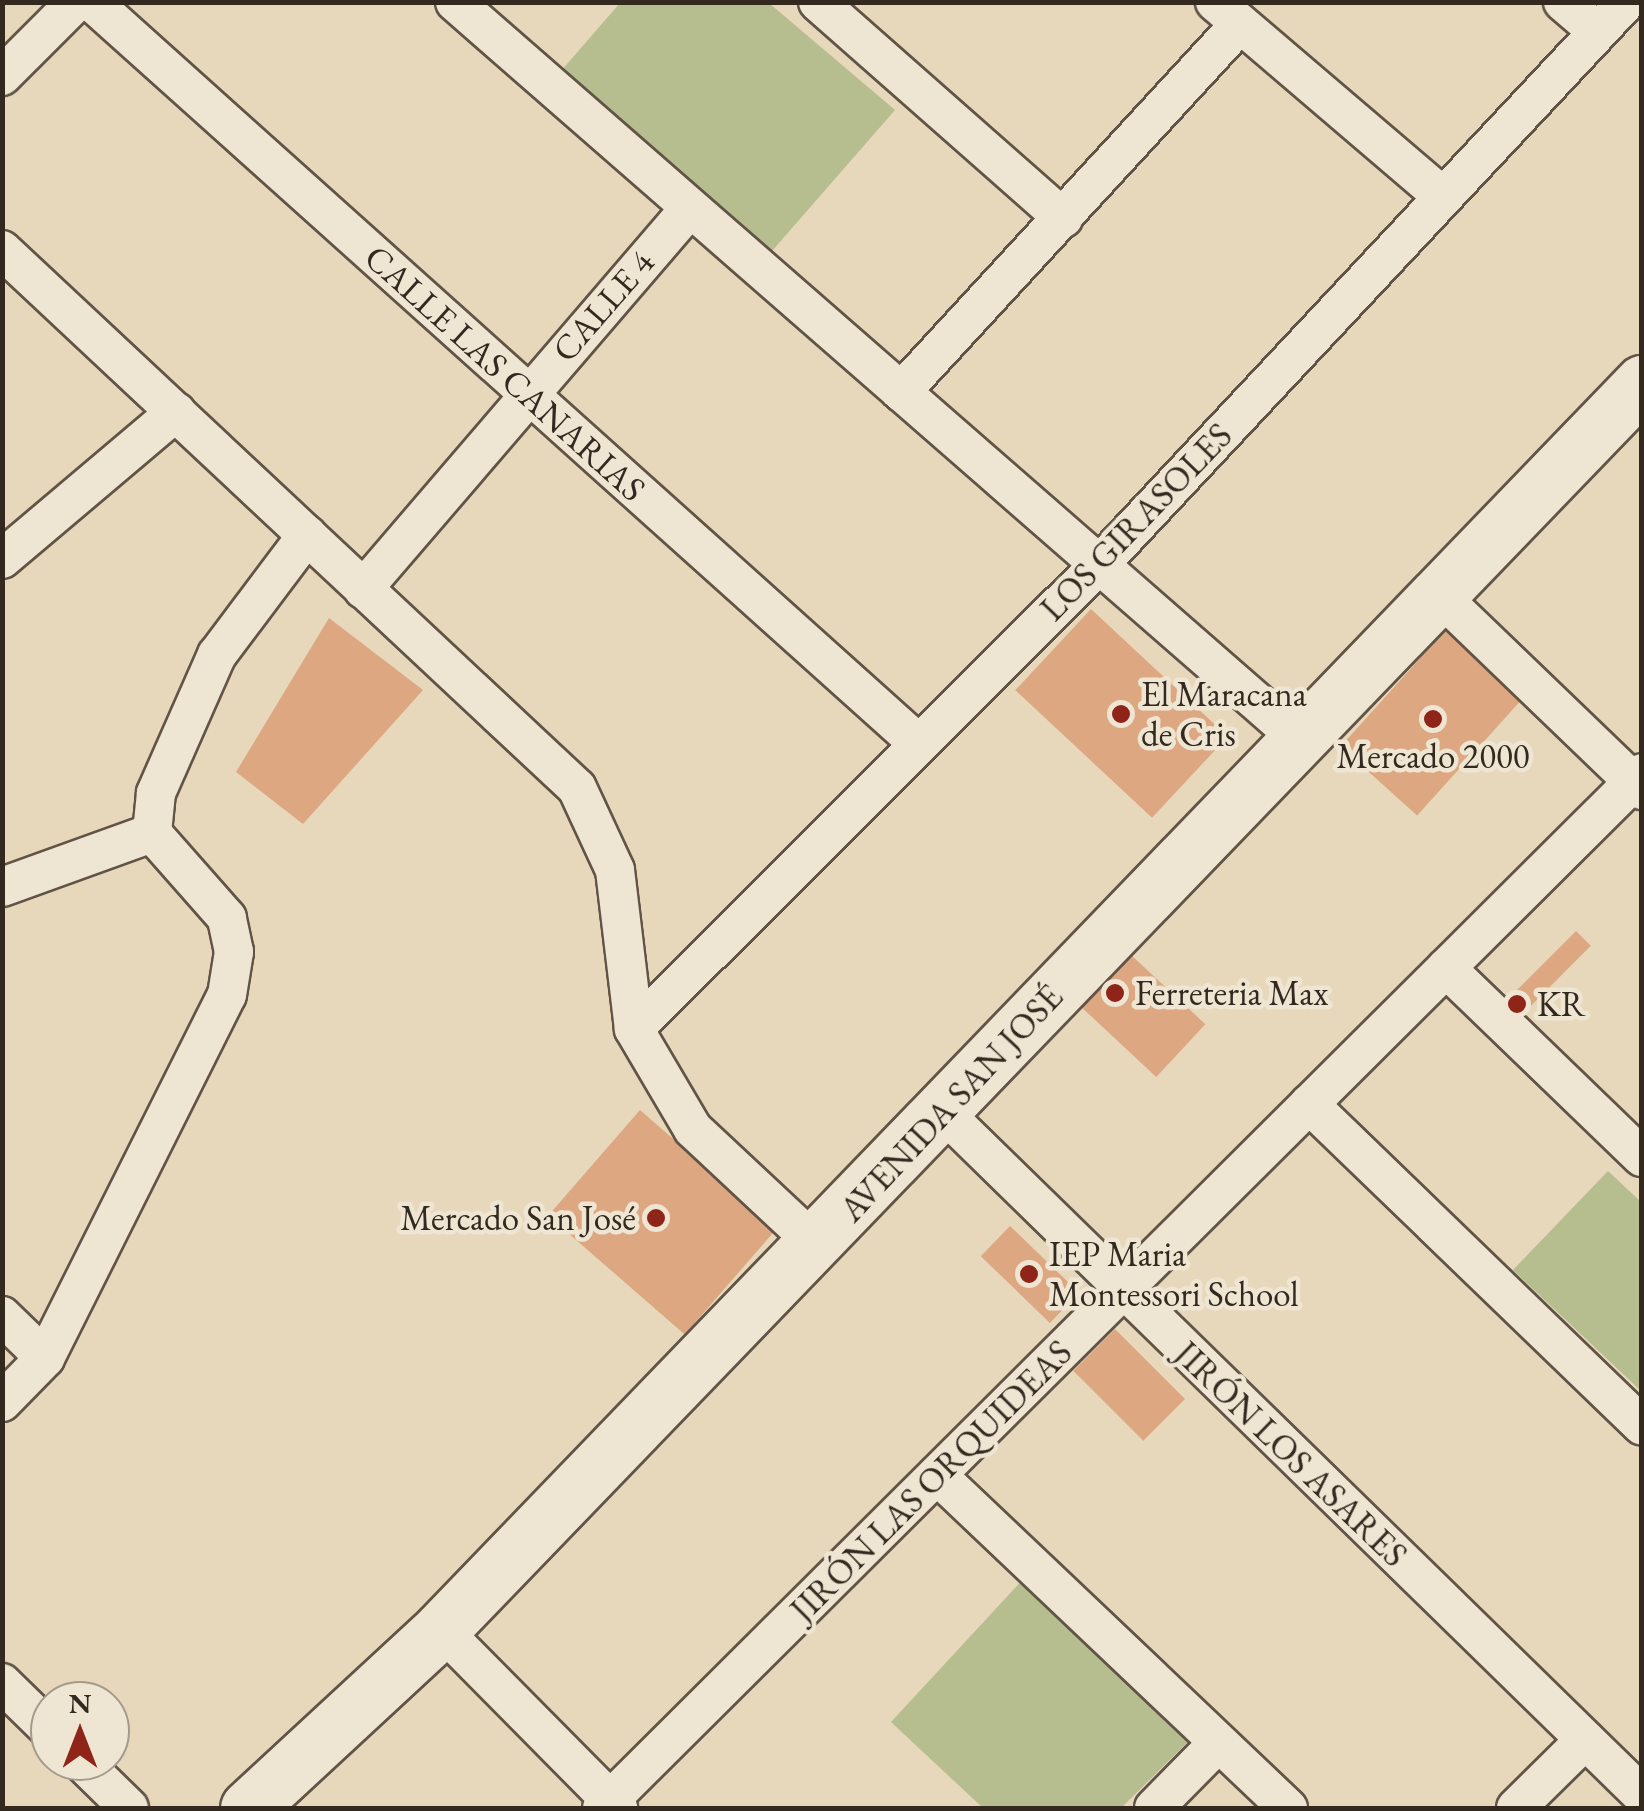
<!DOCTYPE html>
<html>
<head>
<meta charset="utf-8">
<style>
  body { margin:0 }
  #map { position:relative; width:1644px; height:1811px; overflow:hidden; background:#e7d7bb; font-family:"EB Garamond",serif }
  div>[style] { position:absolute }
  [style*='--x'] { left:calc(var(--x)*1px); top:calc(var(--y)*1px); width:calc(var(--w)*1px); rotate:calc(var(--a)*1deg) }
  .green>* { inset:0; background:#b6be90 }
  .building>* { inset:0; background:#dda782; transform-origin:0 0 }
  .roads { filter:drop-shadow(2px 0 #615446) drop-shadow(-2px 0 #615446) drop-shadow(0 2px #615446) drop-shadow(0 -2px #615446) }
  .street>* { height:38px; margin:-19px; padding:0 19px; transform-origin:19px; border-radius:19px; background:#efe5d3 }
  .secondary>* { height:55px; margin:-27.5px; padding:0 27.5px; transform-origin:27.5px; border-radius:27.5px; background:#efe5d3 }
  .dots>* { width:28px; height:28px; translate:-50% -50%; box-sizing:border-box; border:5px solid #efe5d3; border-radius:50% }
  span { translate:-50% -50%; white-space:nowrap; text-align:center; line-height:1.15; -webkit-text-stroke:9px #efe5d3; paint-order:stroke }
  .street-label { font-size:35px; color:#34291f }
  .poi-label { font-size:35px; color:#34291f }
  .left { translate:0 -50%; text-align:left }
  .right { translate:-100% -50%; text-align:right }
  .frame { position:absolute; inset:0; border:5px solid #34291f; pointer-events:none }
  .north { position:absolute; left:30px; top:1681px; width:100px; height:100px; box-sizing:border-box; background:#efe5d3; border:2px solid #a49a8b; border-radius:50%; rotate:0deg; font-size:28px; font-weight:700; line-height:40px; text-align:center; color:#34291f }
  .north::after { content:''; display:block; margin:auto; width:35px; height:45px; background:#8f2418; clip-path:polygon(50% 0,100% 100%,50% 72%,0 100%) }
</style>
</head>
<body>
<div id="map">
  <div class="green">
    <div style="clip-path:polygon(620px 3px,769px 3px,895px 110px,772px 251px,561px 71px)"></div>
    <div style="clip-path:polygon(1608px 1171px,1641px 1202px,1641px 1391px,1513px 1270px)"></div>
    <div style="clip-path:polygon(1027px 1575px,1192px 1738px,1121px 1808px,983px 1808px,891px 1722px)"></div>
  </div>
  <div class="building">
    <div style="left:1091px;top:609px;width:187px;height:111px;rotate:43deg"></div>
    <div style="clip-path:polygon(329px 618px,423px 690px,303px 824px,236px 772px)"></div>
    <div style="left:1451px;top:624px;width:103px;height:165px;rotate:42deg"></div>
    <div style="left:1576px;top:931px;width:21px;height:101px;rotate:45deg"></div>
    <div style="left:1130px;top:954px;width:103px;height:72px;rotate:43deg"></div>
    <div style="left:640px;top:1110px;width:181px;height:140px;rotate:41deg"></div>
    <div style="left:1010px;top:1226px;width:96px;height:42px;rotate:44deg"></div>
    <div style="left:1115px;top:1329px;width:99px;height:59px;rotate:45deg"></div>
  </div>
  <div class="roads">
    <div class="street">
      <div style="--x:92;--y:2;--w:1110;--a:41.9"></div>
      <div style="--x:455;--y:2;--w:1118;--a:41.12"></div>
      <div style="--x:818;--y:2;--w:327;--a:41.4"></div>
      <div style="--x:1215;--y:2;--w:299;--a:40.5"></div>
      <div style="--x:1563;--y:2;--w:45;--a:40.5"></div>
      <div style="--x:2;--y:76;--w:105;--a:-45"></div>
      <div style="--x:2;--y:250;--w:787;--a:43.1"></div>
      <div style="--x:577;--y:788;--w:90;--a:65.1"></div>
      <div style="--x:615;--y:870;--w:160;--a:83.2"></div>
      <div style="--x:634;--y:1029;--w:116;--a:59.5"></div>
      <div style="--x:693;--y:1129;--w:170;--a:43.1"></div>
      <div style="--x:901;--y:392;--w:500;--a:-47.35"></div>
      <div style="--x:2;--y:559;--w:228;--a:-40.2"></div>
      <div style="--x:363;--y:589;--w:502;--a:-49.36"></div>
      <div style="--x:1435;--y:591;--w:287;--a:43.9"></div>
      <div style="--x:2;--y:887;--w:159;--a:-19.8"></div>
      <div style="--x:1446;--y:968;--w:272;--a:44"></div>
      <div style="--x:634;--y:1029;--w:657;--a:-44.94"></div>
      <div style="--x:1099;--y:565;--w:771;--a:-46.89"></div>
      <div style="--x:1309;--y:1104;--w:463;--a:44"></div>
      <div style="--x:943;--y:1112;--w:977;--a:44.34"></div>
      <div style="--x:2;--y:1316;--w:60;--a:44.3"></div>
      <div style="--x:2;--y:1402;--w:62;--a:-45.7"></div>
      <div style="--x:45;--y:1358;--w:406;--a:-63.4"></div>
      <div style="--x:227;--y:995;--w:44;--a:-80.8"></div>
      <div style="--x:234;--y:952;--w:35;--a:-102"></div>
      <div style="--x:227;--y:918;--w:113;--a:-131.4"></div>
      <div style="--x:152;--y:833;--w:40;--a:-84.3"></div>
      <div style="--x:156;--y:793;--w:151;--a:-66.2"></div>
      <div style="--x:217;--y:655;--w:150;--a:-53.1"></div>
      <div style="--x:937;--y:1475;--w:484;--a:43.5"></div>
      <div style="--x:441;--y:1629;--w:252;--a:45.3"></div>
      <div style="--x:2;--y:1683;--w:67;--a:44.4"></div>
      <div style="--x:81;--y:1761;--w:67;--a:44.4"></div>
      <div style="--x:602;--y:1808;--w:1467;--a:-44.86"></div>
      <div style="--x:1154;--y:1808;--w:91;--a:-45.4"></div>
      <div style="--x:1516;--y:1808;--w:97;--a:-44.6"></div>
    </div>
    <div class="secondary">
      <div style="--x:248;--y:1808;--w:263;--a:-42.8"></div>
      <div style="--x:441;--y:1629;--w:1731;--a:-46.05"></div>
    </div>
  </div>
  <div class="dots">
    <div style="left:1121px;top:714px;background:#8f2418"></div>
    <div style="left:1433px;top:719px;background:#8f2418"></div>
    <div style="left:1115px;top:993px;background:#8f2418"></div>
    <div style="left:1517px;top:1004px;background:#8f2418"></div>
    <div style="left:656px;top:1218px;background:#8f2418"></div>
    <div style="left:1029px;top:1274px;background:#8f2418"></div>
  </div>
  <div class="street-label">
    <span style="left:603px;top:306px;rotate:-49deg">CALLE 4</span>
    <span style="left:505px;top:373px;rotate:42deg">CALLE LAS CANARIAS</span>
    <span style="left:1136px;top:522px;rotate:-46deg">LOS GIRASOLES</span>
    <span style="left:951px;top:1103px;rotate:-47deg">AVENIDA SAN JOSÉ</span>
    <span style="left:1291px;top:1454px;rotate:44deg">JIRÓN LOS ASARES</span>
    <span style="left:931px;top:1481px;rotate:-45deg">JIRÓN LAS ORQUIDEAS</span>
  </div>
  <div class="poi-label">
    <span class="left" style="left:1141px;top:714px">El Maracana<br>de Cris</span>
    <span style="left:1433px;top:756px">Mercado 2000</span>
    <span class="left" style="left:1135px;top:993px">Ferreteria Max</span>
    <span class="left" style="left:1537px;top:1004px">KR</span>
    <span class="right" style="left:636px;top:1218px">Mercado San José</span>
    <span class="left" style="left:1049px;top:1274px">IEP Maria<br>Montessori School</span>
  </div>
  <div class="frame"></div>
  <div class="north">N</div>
</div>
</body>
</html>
